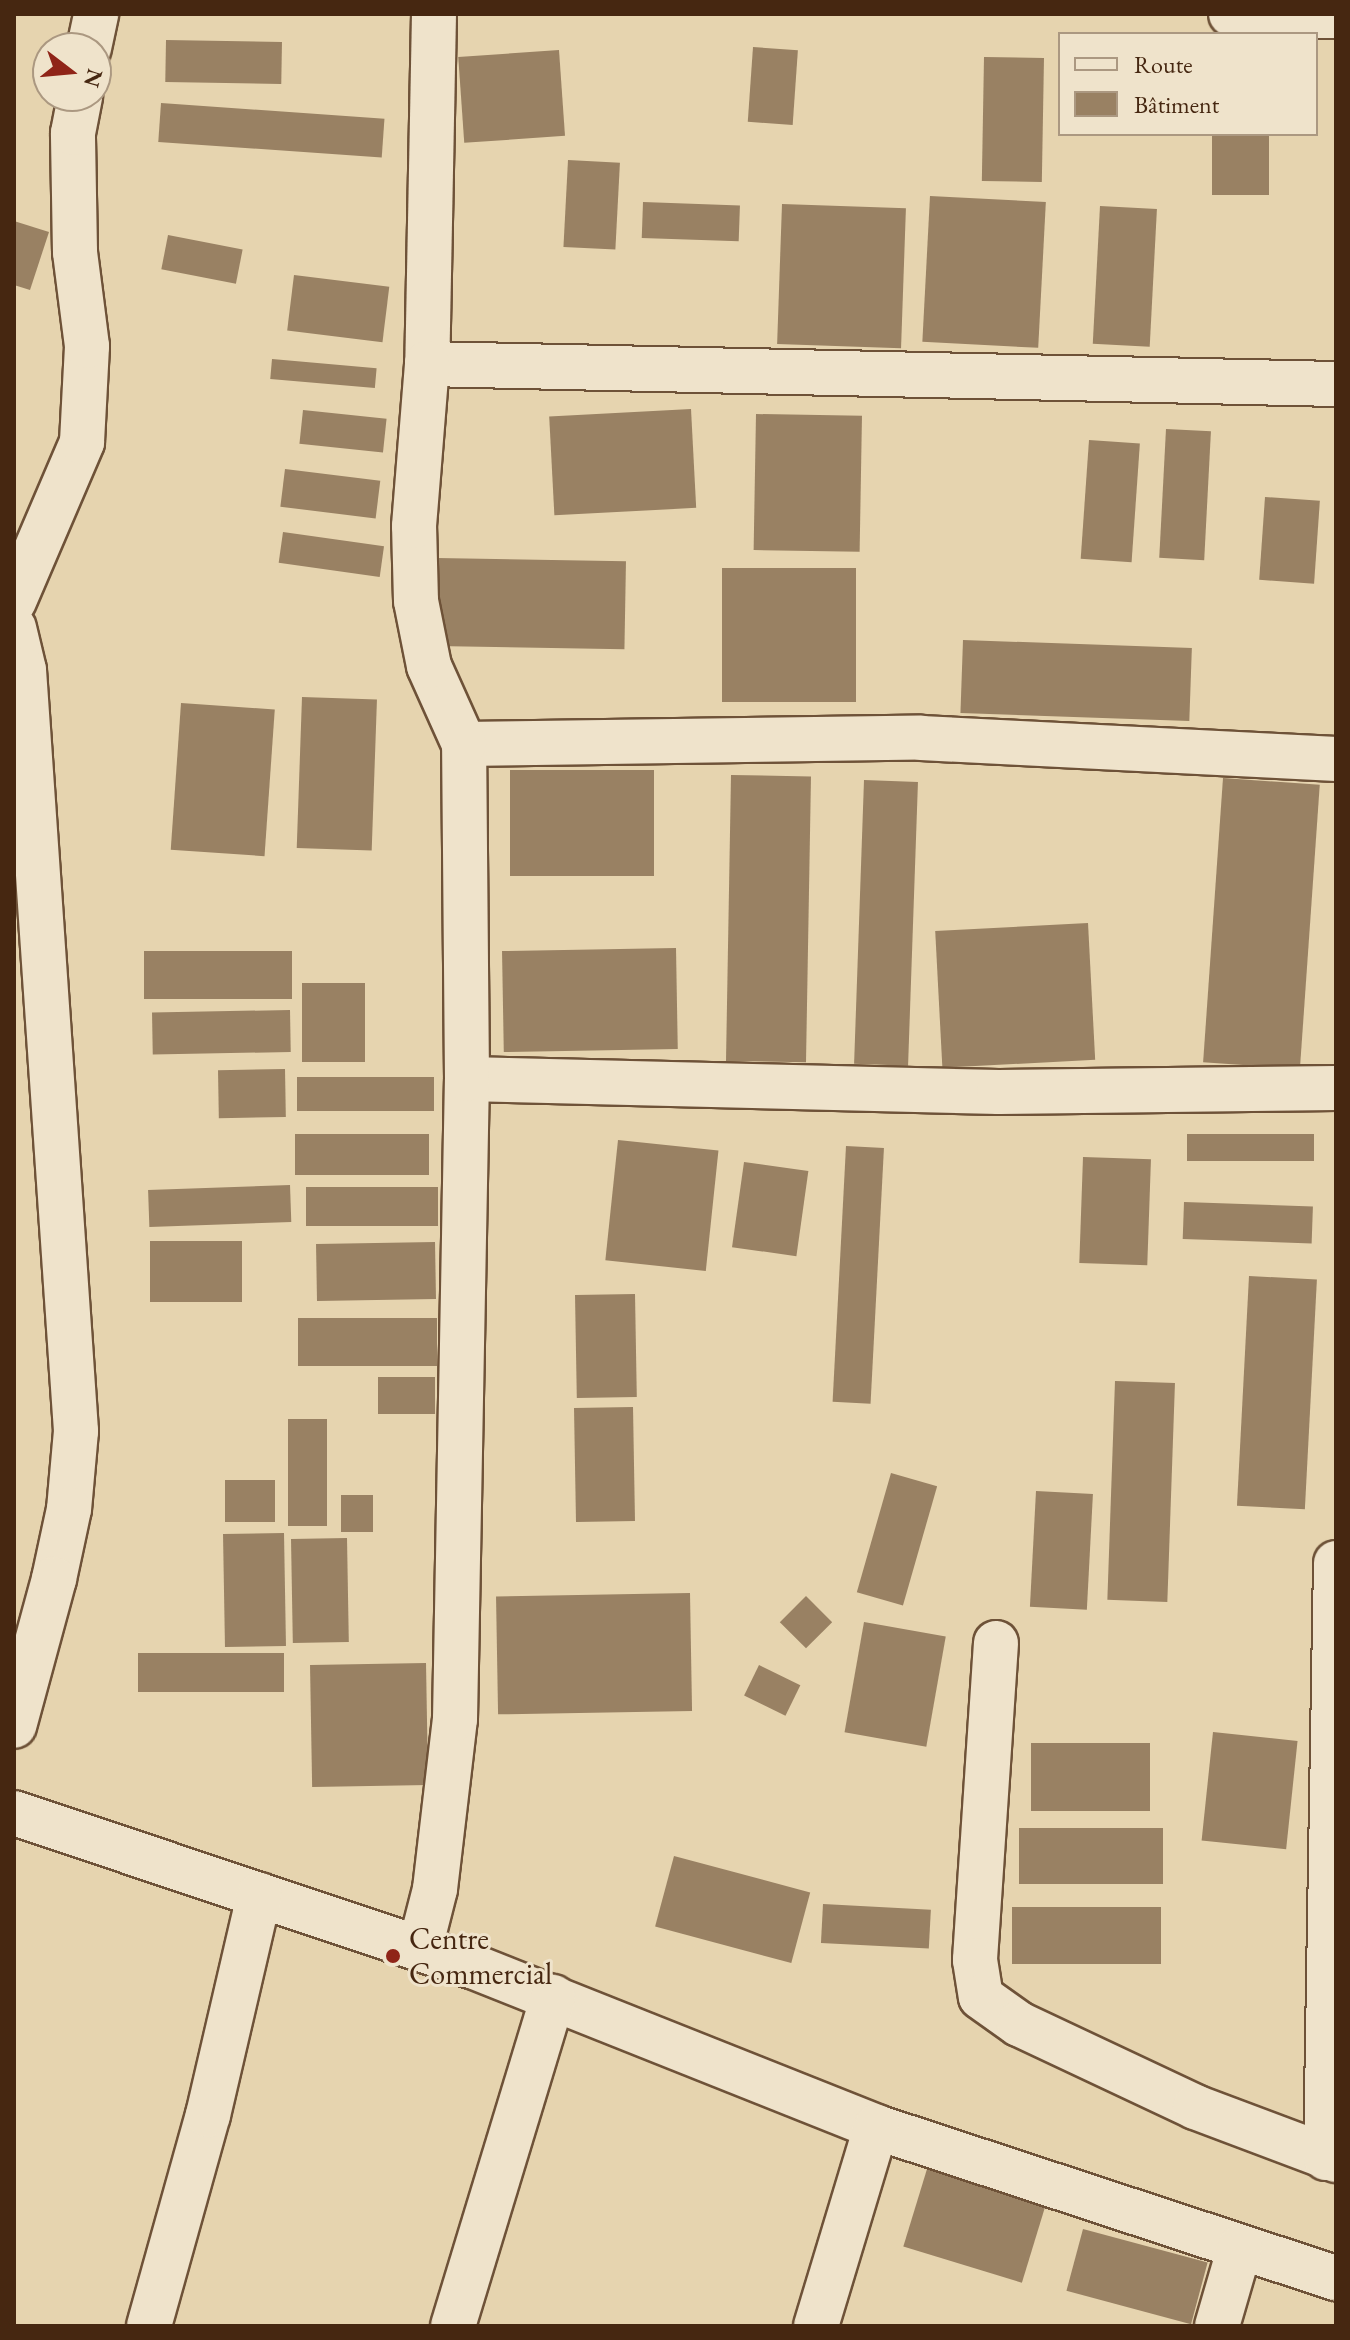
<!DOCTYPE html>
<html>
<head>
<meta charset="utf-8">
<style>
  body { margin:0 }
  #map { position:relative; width:1350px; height:2340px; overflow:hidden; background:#e6d4af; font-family:"EB Garamond",serif }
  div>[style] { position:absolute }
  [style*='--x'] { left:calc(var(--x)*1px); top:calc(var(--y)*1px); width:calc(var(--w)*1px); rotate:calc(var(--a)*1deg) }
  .building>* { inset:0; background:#998163; transform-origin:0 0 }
  .roads { filter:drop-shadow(2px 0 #6e5238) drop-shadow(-2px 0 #6e5238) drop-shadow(0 2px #6e5238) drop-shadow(0 -2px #6e5238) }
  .minor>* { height:44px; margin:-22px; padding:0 22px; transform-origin:22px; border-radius:22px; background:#efe3cb }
  .dots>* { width:22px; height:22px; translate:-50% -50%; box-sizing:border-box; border:4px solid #efe3cb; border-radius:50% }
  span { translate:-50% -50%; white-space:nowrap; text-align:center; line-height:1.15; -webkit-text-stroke:6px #efe3cb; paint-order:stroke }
  .poi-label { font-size:30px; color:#462711 }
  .left { translate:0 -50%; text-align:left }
  .frame { position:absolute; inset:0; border:16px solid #462711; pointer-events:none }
  .legend { position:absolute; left:1058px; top:32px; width:260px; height:104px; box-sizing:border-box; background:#efe3cb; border:2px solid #ab9881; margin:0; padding:10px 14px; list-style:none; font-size:24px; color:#462711 }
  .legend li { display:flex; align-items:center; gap:16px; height:40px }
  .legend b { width:40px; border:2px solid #ab9881 }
  .north { position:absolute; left:32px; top:32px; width:80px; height:80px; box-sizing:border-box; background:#efe3cb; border:2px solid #ab9881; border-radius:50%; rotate:106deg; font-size:22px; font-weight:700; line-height:32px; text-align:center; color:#462711 }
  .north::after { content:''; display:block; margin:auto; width:28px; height:36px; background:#8f2418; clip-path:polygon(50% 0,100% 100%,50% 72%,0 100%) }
</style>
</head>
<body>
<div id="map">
  <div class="building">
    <div style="left:166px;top:40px;width:116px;height:42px;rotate:1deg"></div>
    <div style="left:753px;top:47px;width:45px;height:75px;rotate:4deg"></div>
    <div style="left:559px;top:50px;width:86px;height:101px;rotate:86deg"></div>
    <div style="left:984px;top:57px;width:60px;height:124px;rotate:1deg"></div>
    <div style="left:161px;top:103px;width:224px;height:39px;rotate:4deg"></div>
    <div style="left:1212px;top:134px;width:57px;height:61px"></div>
    <div style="left:568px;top:160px;width:52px;height:87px;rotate:3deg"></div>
    <div style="left:930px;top:196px;width:116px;height:146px;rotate:3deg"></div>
    <div style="left:643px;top:202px;width:97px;height:36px;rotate:2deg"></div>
    <div style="left:782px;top:204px;width:124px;height:140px;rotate:2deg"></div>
    <div style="left:1100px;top:206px;width:57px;height:138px;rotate:3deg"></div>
    <div style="clip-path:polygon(14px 221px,49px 232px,30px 290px,14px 285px)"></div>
    <div style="left:168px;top:235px;width:76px;height:35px;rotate:11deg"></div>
    <div style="left:294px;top:275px;width:96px;height:56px;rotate:7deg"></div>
    <div style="left:272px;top:359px;width:105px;height:20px;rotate:5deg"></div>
    <div style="left:691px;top:409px;width:99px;height:142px;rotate:87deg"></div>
    <div style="left:303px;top:410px;width:84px;height:34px;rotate:6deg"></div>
    <div style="left:756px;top:414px;width:106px;height:136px;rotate:1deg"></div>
    <div style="left:1166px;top:429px;width:45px;height:129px;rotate:3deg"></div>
    <div style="left:1089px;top:440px;width:51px;height:119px;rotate:4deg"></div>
    <div style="left:285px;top:469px;width:96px;height:38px;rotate:7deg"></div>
    <div style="left:1265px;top:497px;width:55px;height:83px;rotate:4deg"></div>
    <div style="left:283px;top:532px;width:102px;height:31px;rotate:8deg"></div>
    <div style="left:437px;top:558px;width:189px;height:88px;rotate:1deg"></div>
    <div style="left:856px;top:568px;width:134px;height:134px;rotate:90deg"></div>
    <div style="left:963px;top:640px;width:229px;height:73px;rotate:2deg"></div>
    <div style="left:302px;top:697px;width:75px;height:151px;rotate:2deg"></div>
    <div style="left:181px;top:703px;width:94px;height:147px;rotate:4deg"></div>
    <div style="left:510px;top:770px;width:144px;height:106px"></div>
    <div style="left:731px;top:775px;width:80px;height:286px;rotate:1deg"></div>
    <div style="left:1223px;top:778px;width:97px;height:285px;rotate:4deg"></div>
    <div style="left:864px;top:780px;width:54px;height:284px;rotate:2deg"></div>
    <div style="left:1088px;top:923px;width:137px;height:153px;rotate:87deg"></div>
    <div style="left:676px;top:948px;width:101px;height:174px;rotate:89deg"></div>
    <div style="left:292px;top:951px;width:48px;height:148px;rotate:90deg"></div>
    <div style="left:302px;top:983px;width:63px;height:79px"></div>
    <div style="left:290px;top:1010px;width:42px;height:138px;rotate:89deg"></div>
    <div style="left:285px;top:1069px;width:48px;height:67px;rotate:89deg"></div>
    <div style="left:434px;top:1077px;width:34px;height:137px;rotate:90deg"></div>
    <div style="left:429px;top:1134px;width:41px;height:134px;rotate:90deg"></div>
    <div style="left:1187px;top:1134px;width:127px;height:27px"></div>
    <div style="left:618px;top:1140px;width:101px;height:121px;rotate:6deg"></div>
    <div style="left:846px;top:1146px;width:38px;height:256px;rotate:3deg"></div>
    <div style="left:1083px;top:1157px;width:68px;height:106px;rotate:2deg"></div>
    <div style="left:744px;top:1162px;width:65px;height:86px;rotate:8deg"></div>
    <div style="left:290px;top:1185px;width:37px;height:142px;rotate:88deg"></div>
    <div style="left:438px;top:1187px;width:39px;height:132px;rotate:90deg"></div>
    <div style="left:1184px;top:1202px;width:129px;height:37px;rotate:2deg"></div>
    <div style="left:150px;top:1241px;width:92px;height:61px"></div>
    <div style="left:435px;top:1242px;width:57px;height:119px;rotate:89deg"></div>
    <div style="left:1249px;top:1276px;width:68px;height:230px;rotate:3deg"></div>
    <div style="left:635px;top:1294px;width:103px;height:60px;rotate:89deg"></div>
    <div style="left:437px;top:1318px;width:48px;height:139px;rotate:90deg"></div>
    <div style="left:378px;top:1377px;width:57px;height:37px"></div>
    <div style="left:1115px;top:1381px;width:60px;height:219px;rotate:2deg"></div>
    <div style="left:633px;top:1407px;width:114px;height:59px;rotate:89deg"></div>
    <div style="left:288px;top:1419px;width:39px;height:107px"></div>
    <div style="left:891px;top:1473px;width:48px;height:124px;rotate:16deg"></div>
    <div style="left:225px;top:1480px;width:50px;height:42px"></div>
    <div style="left:1036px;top:1491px;width:57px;height:116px;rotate:3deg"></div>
    <div style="left:373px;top:1495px;width:37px;height:32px;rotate:90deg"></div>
    <div style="left:284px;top:1533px;width:113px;height:61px;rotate:89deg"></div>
    <div style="left:347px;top:1538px;width:104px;height:56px;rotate:89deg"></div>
    <div style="left:690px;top:1593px;width:118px;height:194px;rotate:89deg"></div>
    <div style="left:806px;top:1596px;width:37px;height:37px;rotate:45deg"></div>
    <div style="left:864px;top:1622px;width:83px;height:112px;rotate:10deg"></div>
    <div style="left:284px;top:1653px;width:39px;height:146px;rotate:90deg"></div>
    <div style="left:426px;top:1663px;width:122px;height:116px;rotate:89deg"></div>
    <div style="left:759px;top:1665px;width:46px;height:34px;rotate:26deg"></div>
    <div style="left:1213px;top:1732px;width:85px;height:109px;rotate:6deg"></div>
    <div style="left:1031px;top:1743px;width:119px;height:68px"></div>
    <div style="left:1163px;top:1828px;width:56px;height:144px;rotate:90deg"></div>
    <div style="left:674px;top:1856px;width:141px;height:73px;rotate:15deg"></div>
    <div style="left:823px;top:1904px;width:108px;height:39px;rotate:3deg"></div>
    <div style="left:1161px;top:1907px;width:57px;height:149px;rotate:90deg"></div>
    <div style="left:927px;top:2169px;width:124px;height:81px;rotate:17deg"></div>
    <div style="left:1083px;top:2229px;width:129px;height:64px;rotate:15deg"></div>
  </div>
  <div class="roads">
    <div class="minor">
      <div style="--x:434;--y:14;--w:350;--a:91.1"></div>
      <div style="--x:427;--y:364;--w:909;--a:1.26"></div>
      <div style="--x:1231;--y:14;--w:105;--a:1.1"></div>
      <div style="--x:89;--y:48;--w:35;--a:-78"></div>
      <div style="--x:14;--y:601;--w:173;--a:-66.8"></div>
      <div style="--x:82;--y:442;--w:96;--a:-87"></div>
      <div style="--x:87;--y:346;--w:95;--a:-97.3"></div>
      <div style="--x:75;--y:252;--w:119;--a:-91"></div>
      <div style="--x:73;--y:133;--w:38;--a:-79"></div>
      <div style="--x:14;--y:628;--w:43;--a:76.6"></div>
      <div style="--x:24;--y:670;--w:763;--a:86.09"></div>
      <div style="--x:76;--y:1431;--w:78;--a:95.1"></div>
      <div style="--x:69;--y:1509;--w:72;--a:102.1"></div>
      <div style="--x:54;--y:1579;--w:152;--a:105.2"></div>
      <div style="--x:464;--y:744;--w:457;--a:-0.8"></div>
      <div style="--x:921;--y:738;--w:416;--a:2.9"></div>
      <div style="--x:467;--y:1079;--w:532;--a:1.4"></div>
      <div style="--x:999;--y:1092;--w:337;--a:-0.7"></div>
      <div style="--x:996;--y:1643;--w:318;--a:93.8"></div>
      <div style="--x:975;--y:1960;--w:37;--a:81"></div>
      <div style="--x:981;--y:1997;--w:47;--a:35.4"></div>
      <div style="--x:1019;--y:2024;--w:195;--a:25.2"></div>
      <div style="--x:1195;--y:2107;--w:151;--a:20.6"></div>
      <div style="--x:14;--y:1813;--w:483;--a:18.5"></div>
      <div style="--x:472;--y:1966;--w:435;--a:21.7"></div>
      <div style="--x:876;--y:2127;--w:484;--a:18.2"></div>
      <div style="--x:420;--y:1948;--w:61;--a:-75.7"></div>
      <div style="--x:435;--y:1889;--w:171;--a:-83.3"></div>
      <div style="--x:455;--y:1719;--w:640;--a:-88.93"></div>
      <div style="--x:467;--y:1079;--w:335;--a:-90.5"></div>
      <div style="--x:464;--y:744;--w:85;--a:-114.2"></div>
      <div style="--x:429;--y:666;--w:66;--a:-101.3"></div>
      <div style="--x:416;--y:601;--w:75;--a:-91.5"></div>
      <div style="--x:414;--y:526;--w:163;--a:-85.4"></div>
      <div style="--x:1326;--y:2158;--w:595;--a:-89.04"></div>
      <div style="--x:149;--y:2326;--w:219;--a:-74.4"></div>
      <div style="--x:208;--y:2115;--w:226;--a:-76.9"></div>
      <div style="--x:453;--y:2326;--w:344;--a:-73.1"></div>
      <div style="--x:816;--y:2326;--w:208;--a:-73.2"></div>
      <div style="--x:1217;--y:2326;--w:82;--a:-73.8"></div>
    </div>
  </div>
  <div class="dots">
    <div style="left:393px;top:1956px;background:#8f2418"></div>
  </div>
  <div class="poi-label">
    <span class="left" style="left:409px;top:1956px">Centre<br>Commercial</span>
  </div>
  <div class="frame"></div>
  <ul class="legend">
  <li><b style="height:10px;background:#efe3cb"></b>Route</li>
  <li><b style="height:22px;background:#998163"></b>Bâtiment</li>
  </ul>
  <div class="north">N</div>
</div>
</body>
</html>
